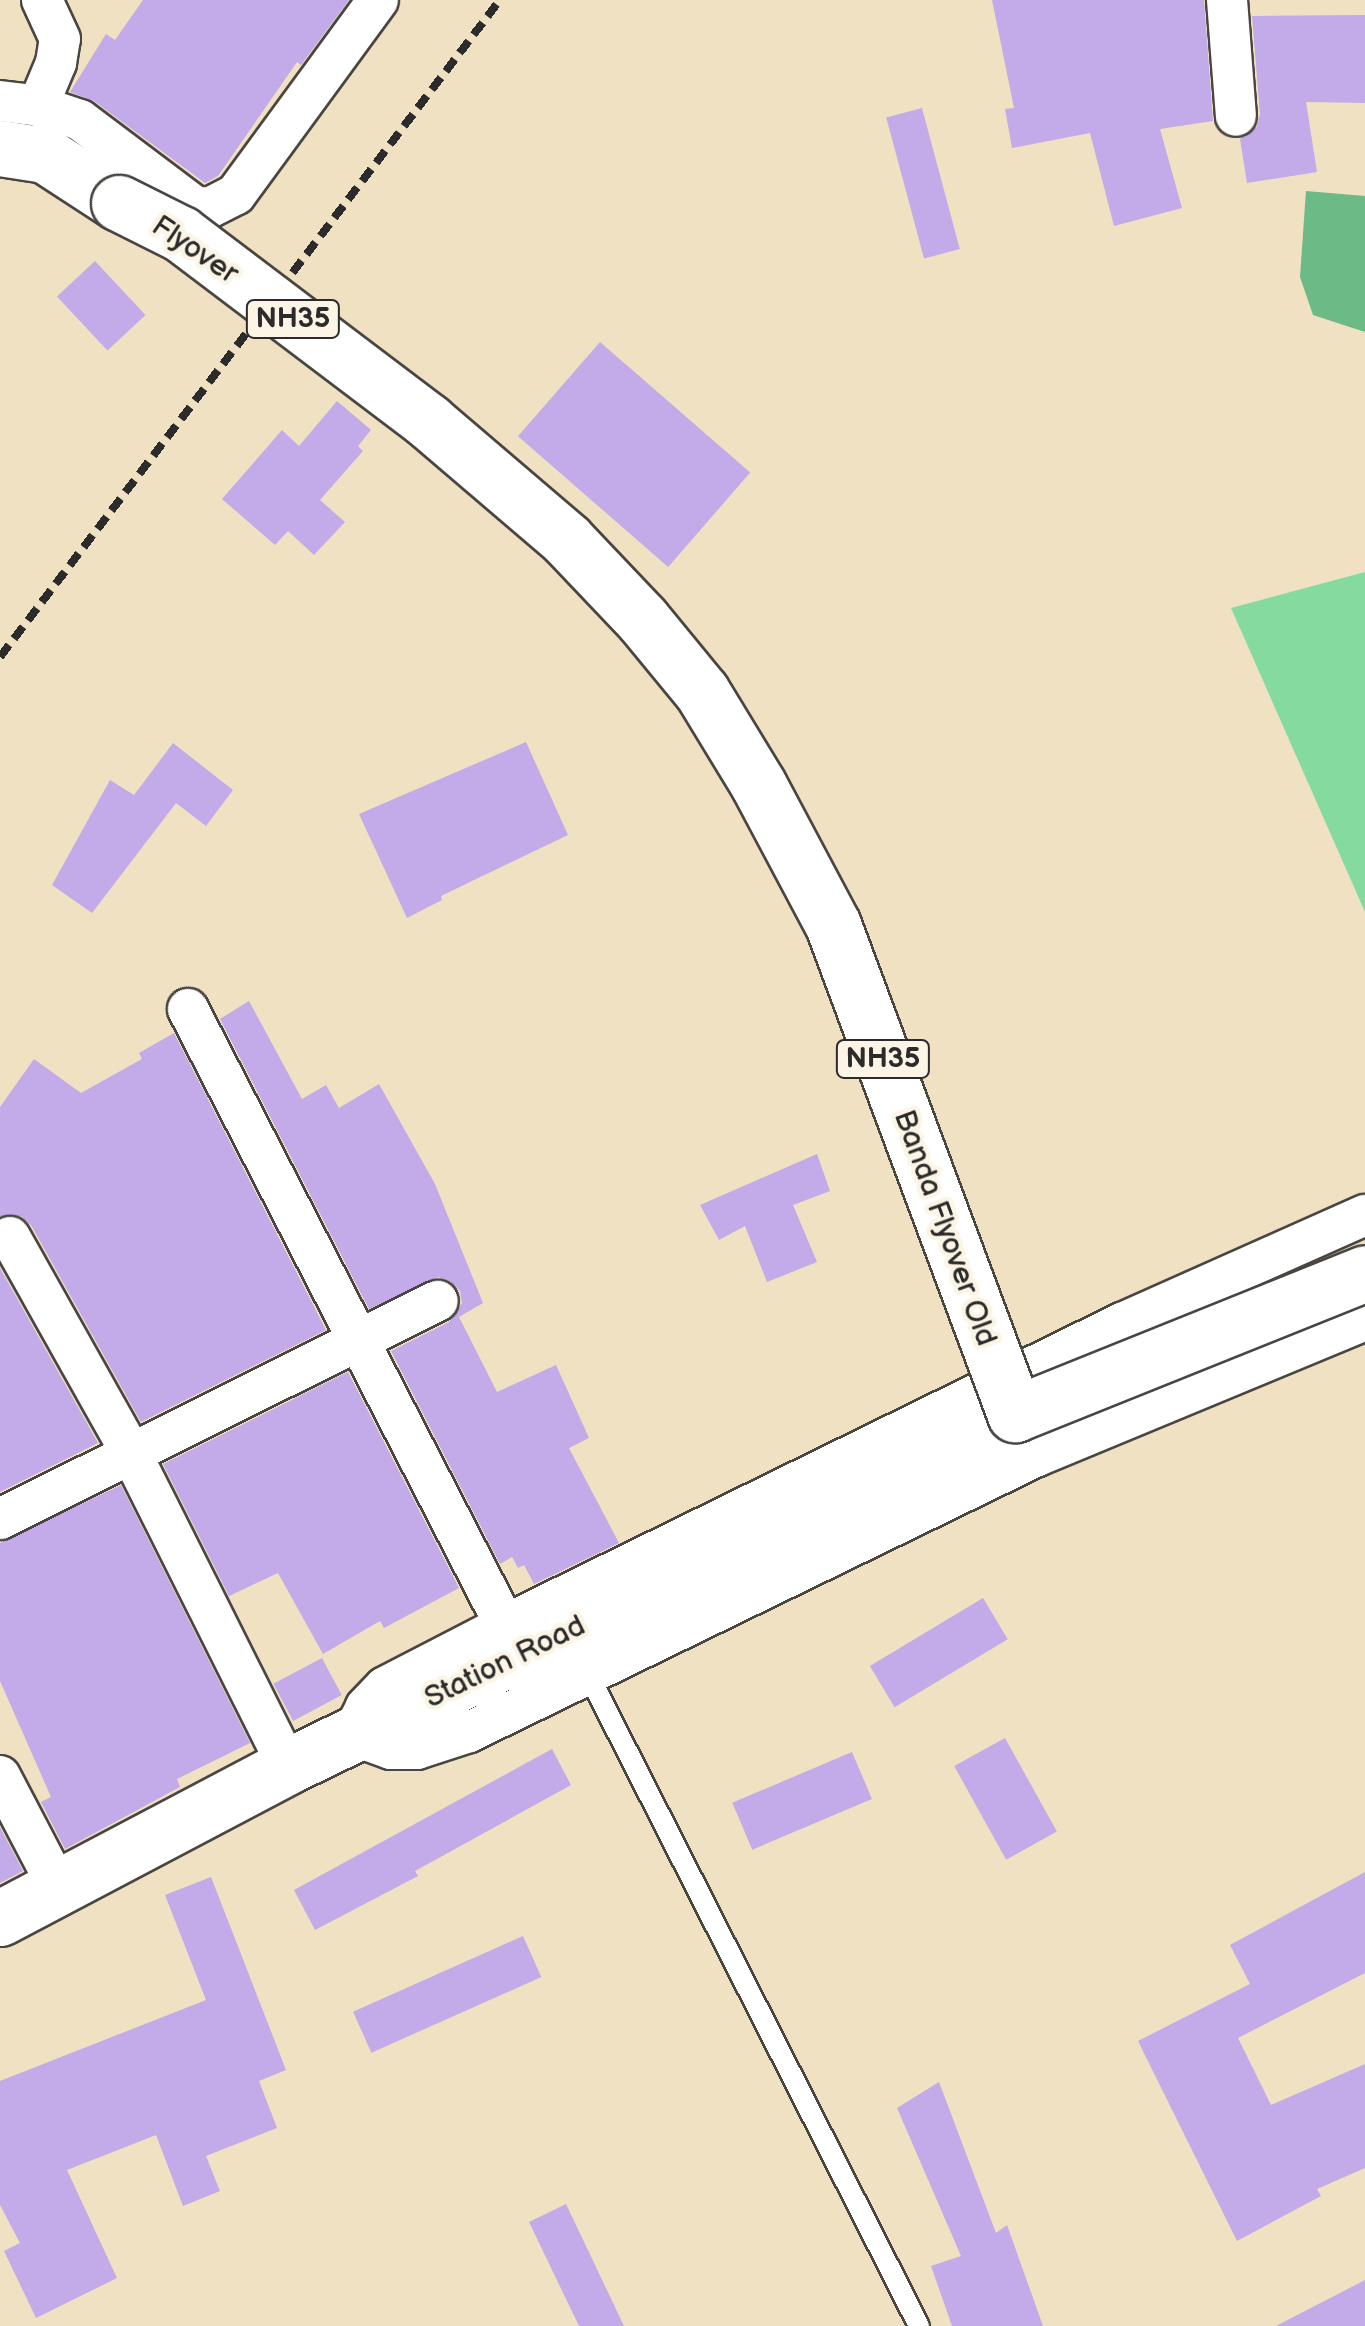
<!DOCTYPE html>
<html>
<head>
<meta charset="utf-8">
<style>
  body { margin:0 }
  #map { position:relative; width:1365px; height:2326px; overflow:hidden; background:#f0e1c2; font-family:"Balsamiq Sans",sans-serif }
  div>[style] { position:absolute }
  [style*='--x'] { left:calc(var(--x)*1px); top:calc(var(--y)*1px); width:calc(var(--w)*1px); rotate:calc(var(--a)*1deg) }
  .green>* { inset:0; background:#85db9f }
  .forest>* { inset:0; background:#6cbb86 }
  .building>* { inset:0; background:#c3aae8; transform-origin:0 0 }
  .roads { filter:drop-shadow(2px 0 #494642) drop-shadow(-2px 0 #494642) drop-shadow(0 2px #494642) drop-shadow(0 -2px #494642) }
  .service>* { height:20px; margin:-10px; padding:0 10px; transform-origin:10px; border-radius:10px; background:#fff }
  .minor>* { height:40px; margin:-20px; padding:0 20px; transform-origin:20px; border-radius:20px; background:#fff }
  .secondary>* { height:55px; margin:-27.5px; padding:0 27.5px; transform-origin:27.5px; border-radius:27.5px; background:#fff }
  .trunk>* { height:55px; margin:-27.5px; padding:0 27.5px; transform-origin:27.5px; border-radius:27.5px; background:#fff }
  .rail>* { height:8px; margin-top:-4px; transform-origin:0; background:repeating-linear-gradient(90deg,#2b2b2b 0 15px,transparent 0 23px) }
  .bridges { filter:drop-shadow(2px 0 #494642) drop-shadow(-2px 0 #494642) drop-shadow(0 2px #494642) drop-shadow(0 -2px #494642) }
  .trunk-bridge>* { height:55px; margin:-27.5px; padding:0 27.5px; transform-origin:27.5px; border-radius:27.5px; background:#fff }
  span { translate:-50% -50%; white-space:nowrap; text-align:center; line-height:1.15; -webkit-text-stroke:9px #fcf5e5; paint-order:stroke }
  .shield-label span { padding:2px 8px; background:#fcf5e5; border:2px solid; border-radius:8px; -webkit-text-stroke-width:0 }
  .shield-label { font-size:28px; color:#2b2b2b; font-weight:700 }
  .street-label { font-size:30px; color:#2b2b2b }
</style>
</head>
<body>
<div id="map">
  <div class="green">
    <div style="clip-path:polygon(1365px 572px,1365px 912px,1231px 608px)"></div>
  </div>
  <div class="forest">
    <div style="clip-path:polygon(1306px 191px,1365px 196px,1365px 332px,1313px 315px,1300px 277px)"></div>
  </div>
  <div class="building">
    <div style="clip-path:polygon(143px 0,349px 0,301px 65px,297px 62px,218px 176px,205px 183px,94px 101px,70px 92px,106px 34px,115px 40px)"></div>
    <div style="clip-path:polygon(992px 0,1204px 0,1213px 121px,1160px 129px,1182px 208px,1114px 226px,1090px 133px,1012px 148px,1005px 109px,1014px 108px)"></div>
    <div style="clip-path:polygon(1365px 15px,1365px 103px,1306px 102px,1317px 172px,1247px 183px,1240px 139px,1257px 127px,1260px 114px,1252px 16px)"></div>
    <div style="left:922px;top:108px;width:146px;height:37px;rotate:75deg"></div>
    <div style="left:95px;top:261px;width:74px;height:52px;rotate:47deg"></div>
    <div style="left:600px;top:342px;width:199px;height:125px;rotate:41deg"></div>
    <div style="clip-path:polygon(337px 401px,371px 430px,358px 446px,363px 451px,320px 500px,345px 522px,314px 555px,288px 531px,275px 545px,222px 499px,282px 430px,299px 446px)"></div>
    <div style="clip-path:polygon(526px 742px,568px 835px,441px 896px,442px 900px,407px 918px,359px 814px)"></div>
    <div style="clip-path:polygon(173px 743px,233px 790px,206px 826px,176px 803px,92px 913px,52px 885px,110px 780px,134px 795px)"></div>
    <div style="clip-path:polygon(249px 1001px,302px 1099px,326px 1085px,339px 1108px,379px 1084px,435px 1184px,483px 1303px,459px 1317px,497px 1392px,556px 1365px,589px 1438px,569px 1448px,619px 1543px,534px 1584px,524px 1565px,518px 1568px,512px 1557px,500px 1564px,391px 1351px,449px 1322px,462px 1303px,460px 1291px,450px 1281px,438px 1277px,369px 1309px,220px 1019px)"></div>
    <div style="clip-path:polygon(174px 1033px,326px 1330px,141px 1422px,31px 1225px,21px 1216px,0 1216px,0 1107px,34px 1059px,81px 1093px,142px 1059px,139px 1053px)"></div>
    <div style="clip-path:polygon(817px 1154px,830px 1191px,793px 1205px,817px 1262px,767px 1282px,745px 1226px,719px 1240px,700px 1205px)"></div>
    <div style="clip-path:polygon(0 1268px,98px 1443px,0 1492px)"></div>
    <div style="clip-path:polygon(348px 1372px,459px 1588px,384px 1628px,380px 1621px,323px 1654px,278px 1573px,229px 1596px,163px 1464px)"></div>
    <div style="clip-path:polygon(121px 1485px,250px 1743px,177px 1779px,180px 1787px,65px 1849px,41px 1802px,51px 1797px,0 1681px,0 1543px)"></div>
    <div style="left:983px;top:1598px;width:48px;height:132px;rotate:59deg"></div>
    <div style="left:322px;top:1658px;width:42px;height:55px;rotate:62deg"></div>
    <div style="left:1005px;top:1738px;width:107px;height:58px;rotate:61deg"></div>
    <div style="clip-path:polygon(552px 1749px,571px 1785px,415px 1871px,418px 1876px,315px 1930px,294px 1890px)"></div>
    <div style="left:852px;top:1752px;width:51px;height:130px;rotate:67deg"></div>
    <div style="clip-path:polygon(0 1827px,23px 1871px,0 1883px)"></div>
    <div style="clip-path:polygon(1365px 1872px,1365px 1973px,1238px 2038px,1271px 2105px,1365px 2064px,1365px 2168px,1317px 2189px,1321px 2196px,1237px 2241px,1138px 2041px,1250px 1984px,1230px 1945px)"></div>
    <div style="clip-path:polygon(211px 1877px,286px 2070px,259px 2081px,277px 2128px,206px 2156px,220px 2191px,183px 2206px,156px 2135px,67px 2170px,117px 2278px,36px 2318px,4px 2251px,20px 2243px,0 2205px,0 2081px,206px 2000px,165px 1895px)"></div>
    <div style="left:523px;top:1936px;width:45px;height:186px;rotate:66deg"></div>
    <div style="clip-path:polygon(939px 2082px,996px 2233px,1007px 2225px,1043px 2326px,952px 2326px,931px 2266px,961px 2256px,897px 2108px)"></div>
    <div style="clip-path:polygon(566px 2204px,624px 2326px,579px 2326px,529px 2222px)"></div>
    <div style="clip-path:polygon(1365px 2280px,1365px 2326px,1276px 2326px)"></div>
  </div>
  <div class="roads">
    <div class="service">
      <div style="--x:588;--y:1674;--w:731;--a:63.08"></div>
    </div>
    <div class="minor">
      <div style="--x:1227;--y:0;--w:116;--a:85.6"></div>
      <div style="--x:0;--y:101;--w:38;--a:7"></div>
      <div style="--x:38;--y:106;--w:44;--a:18.4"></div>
      <div style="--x:80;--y:120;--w:143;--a:37"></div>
      <div style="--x:194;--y:206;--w:15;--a:8"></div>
      <div style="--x:209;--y:208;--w:30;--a:-27"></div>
      <div style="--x:236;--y:194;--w:240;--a:-53.8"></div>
      <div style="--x:38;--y:106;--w:47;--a:-67.3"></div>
      <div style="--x:56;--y:63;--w:24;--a:-81"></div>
      <div style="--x:60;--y:39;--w:43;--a:-114.8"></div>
      <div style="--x:188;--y:1009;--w:693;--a:62.77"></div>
      <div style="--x:1365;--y:1215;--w:266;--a:156"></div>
      <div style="--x:1122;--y:1323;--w:687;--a:153.92"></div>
      <div style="--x:505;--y:1625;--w:135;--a:152.7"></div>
      <div style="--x:385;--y:1687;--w:28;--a:134"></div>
      <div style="--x:366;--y:1707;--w:31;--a:117"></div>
      <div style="--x:352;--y:1735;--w:41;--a:19.7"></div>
      <div style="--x:391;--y:1749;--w:26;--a:0"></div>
      <div style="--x:417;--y:1749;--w:55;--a:-18.1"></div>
      <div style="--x:469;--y:1732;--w:632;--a:-25.92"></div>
      <div style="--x:1037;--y:1456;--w:355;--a:-22.5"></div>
      <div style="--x:10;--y:1237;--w:248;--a:60.7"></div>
      <div style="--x:131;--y:1453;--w:350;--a:63.4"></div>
      <div style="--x:0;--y:1519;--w:489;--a:-26.5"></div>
      <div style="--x:0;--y:1776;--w:125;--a:62.4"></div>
    </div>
    <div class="secondary">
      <div style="--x:0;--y:1918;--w:326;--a:-27.8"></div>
      <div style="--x:288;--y:1766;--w:808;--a:-25.84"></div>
    </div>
    <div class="trunk">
      <div style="--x:0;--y:148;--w:46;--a:8.8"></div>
      <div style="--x:45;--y:155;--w:88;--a:33"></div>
    </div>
  </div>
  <div class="rail">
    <div style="--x:0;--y:657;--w:826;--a:-52.73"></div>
  </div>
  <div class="bridges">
    <div class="trunk-bridge">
      <div style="--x:119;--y:203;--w:69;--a:26.6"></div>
      <div style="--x:181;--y:234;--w:310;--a:37.1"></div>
      <div style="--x:428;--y:421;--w:182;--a:40.5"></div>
      <div style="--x:566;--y:539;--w:110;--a:46.5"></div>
      <div style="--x:642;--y:619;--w:94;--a:50.6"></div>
      <div style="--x:702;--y:692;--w:108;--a:58.7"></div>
      <div style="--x:758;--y:784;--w:160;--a:62"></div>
      <div style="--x:833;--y:925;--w:522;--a:69.59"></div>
      <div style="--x:1015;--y:1414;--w:377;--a:-21.9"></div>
    </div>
  </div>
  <div class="shield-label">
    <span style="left:293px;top:319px">NH35</span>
    <span style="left:883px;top:1059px">NH35</span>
  </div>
  <div class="street-label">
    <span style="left:195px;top:250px;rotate:34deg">Flyover</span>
    <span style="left:945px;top:1228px;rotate:70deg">Banda Flyover Old</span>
    <span style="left:505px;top:1662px;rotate:-26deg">Station Road</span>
  </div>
</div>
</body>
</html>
